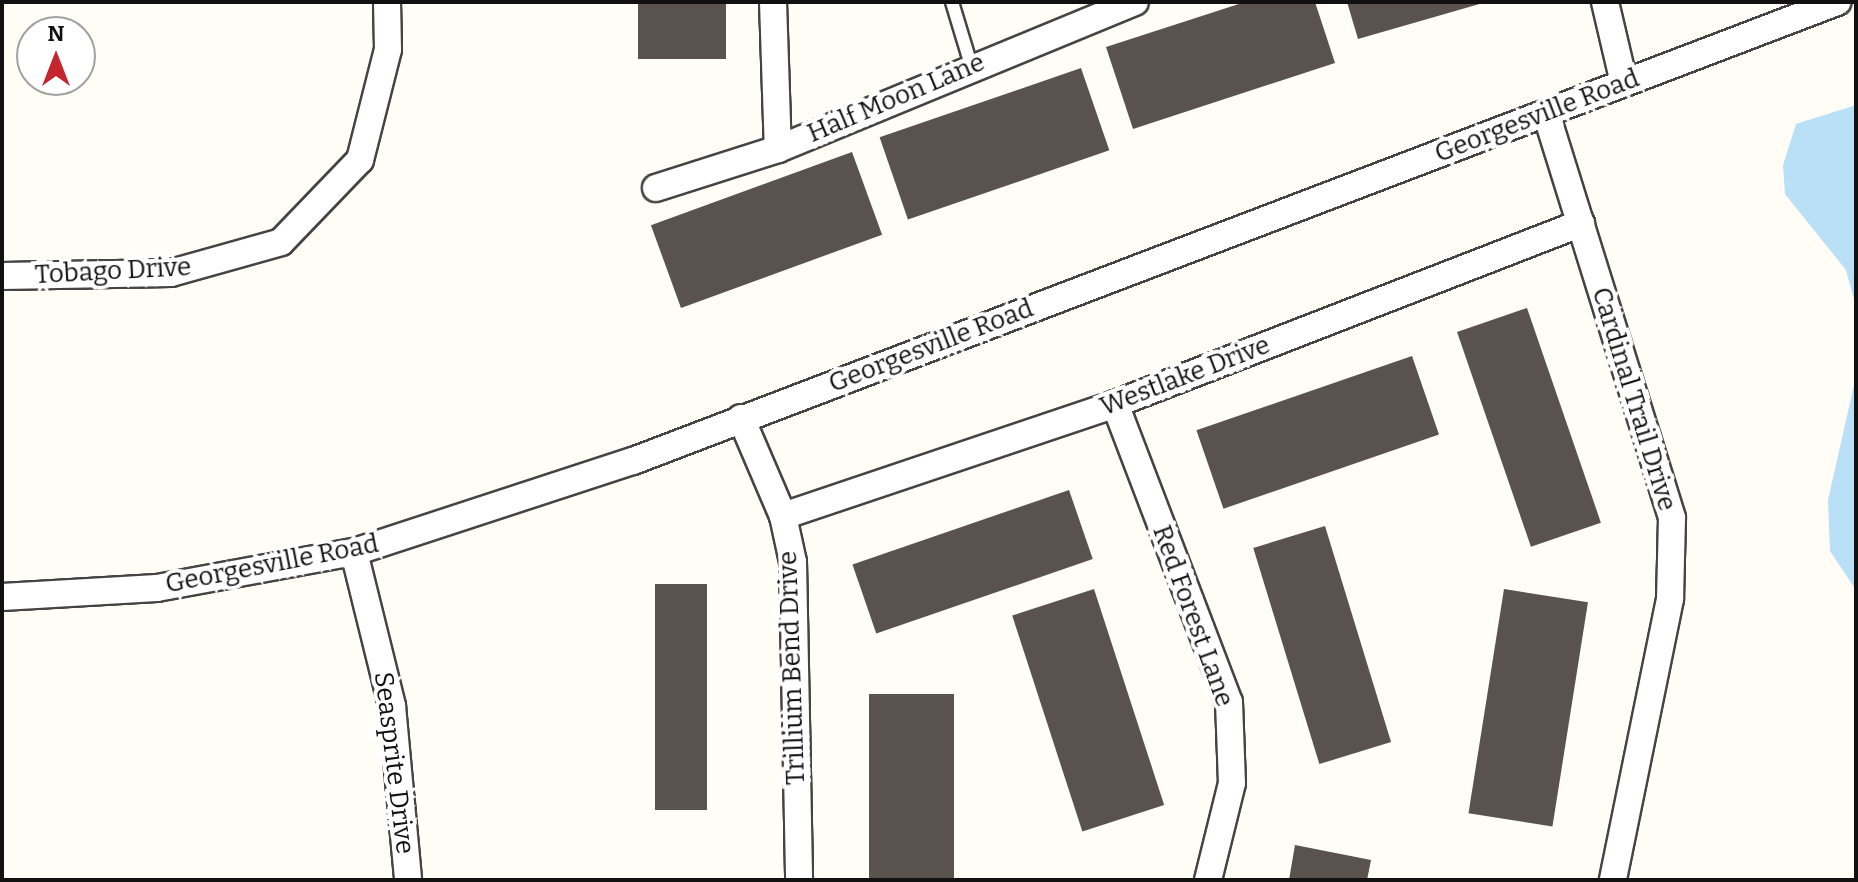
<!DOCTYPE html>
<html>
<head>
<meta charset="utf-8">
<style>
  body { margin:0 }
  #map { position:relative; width:1858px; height:882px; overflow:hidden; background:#fffdf5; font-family:Bitter,serif }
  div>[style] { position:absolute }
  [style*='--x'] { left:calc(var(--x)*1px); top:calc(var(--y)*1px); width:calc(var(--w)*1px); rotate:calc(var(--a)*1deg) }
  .water>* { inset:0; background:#b9e0f7 }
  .building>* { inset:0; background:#5a524d; transform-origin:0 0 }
  .roads { filter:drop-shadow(2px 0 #444) drop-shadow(-2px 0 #444) drop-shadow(0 2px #444) drop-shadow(0 -2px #444) }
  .lane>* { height:12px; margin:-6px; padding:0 6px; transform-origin:6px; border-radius:6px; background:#fff }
  .street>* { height:26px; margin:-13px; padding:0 13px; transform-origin:13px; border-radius:13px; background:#fff }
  span { translate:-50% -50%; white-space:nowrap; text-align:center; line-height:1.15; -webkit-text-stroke:8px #fff; paint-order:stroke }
  .street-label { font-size:26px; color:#111 }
  .frame { position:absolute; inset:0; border:4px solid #111; pointer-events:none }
  .north { position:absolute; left:16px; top:16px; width:80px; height:80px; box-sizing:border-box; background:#fff; border:2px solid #a0a0a0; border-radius:50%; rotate:0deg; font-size:22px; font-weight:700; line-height:32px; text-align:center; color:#111 }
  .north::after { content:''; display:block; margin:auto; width:28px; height:36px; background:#c4262e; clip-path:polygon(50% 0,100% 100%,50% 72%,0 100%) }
</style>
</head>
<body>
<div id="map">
  <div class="water">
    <div style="clip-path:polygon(1856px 105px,1856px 307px,1846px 270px,1785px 194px,1783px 165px,1796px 124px)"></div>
    <div style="clip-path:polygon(1856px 376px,1856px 590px,1830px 551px,1828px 500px)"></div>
  </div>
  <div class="building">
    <div style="left:638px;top:2px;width:88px;height:57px"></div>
    <div style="clip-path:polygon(1245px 2px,1315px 2px,1335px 63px,1133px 129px,1106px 47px)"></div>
    <div style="clip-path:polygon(1347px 2px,1483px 2px,1483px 3px,1358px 39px)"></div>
    <div style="left:1081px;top:68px;width:87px;height:213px;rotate:71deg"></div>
    <div style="left:852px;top:152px;width:88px;height:214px;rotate:70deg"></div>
    <div style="left:1527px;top:308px;width:227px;height:74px;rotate:71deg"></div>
    <div style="left:1412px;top:356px;width:83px;height:228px;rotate:71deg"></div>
    <div style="left:1069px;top:490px;width:73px;height:229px;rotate:71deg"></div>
    <div style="left:1325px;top:526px;width:226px;height:75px;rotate:73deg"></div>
    <div style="left:655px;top:584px;width:52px;height:226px"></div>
    <div style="left:1094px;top:589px;width:227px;height:86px;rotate:72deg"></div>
    <div style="left:1504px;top:589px;width:85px;height:227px;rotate:9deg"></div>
    <div style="left:869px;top:694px;width:85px;height:186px"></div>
    <div style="clip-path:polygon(1295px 845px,1371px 860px,1367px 880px,1289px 880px)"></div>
  </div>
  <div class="roads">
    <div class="lane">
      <div style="--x:952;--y:2;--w:66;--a:73.2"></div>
    </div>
    <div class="street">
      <div style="--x:773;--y:2;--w:147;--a:88.1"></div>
      <div style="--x:1605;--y:2;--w:83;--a:76.8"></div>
      <div style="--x:1546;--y:113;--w:424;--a:72.7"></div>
      <div style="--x:1672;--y:518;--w:81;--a:91.4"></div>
      <div style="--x:1670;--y:599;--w:287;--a:101.5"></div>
      <div style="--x:656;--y:188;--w:128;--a:-17.7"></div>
      <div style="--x:778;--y:149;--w:386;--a:-22.4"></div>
      <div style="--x:2;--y:276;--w:169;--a:-1"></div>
      <div style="--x:171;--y:273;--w:114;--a:-15.7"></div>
      <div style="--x:281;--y:242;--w:114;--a:-46.1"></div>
      <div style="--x:360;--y:160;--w:114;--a:-75.8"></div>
      <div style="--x:388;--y:49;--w:47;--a:-91.2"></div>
      <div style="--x:1115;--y:404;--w:319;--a:69.1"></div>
      <div style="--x:1229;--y:702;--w:81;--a:87.9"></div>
      <div style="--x:1232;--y:783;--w:100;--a:103.9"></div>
      <div style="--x:741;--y:418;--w:107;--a:66.8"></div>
      <div style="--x:783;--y:516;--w:47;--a:77.7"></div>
      <div style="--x:793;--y:562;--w:318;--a:88.9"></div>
      <div style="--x:783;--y:516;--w:350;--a:-18.6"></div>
      <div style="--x:1115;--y:404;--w:500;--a:-21.2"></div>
      <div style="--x:354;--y:552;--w:159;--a:76.1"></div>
      <div style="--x:392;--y:706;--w:175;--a:84.7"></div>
      <div style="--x:2;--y:597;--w:155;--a:-3.3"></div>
      <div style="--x:157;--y:588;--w:200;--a:-10.4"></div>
      <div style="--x:354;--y:552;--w:293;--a:-18.1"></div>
      <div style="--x:633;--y:461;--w:1289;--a:-20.87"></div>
    </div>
  </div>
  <div class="street-label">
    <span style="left:896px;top:98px;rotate:-23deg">Half Moon Lane</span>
    <span style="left:1537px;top:116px;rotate:-21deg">Georgesville Road</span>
    <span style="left:113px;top:271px;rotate:-3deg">Tobago Drive</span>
    <span style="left:931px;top:346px;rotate:-21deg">Georgesville Road</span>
    <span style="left:1185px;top:376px;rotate:-21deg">Westlake Drive</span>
    <span style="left:1634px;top:399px;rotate:73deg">Cardinal Trail Drive</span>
    <span style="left:272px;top:564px;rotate:-11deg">Georgesville Road</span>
    <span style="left:1193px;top:616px;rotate:70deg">Red Forest Lane</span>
    <span style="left:792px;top:668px;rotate:-92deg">Trillium Bend Drive</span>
    <span style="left:394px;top:763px;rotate:83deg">Seasprite Drive</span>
  </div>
  <div class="frame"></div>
  <div class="north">N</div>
</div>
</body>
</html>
